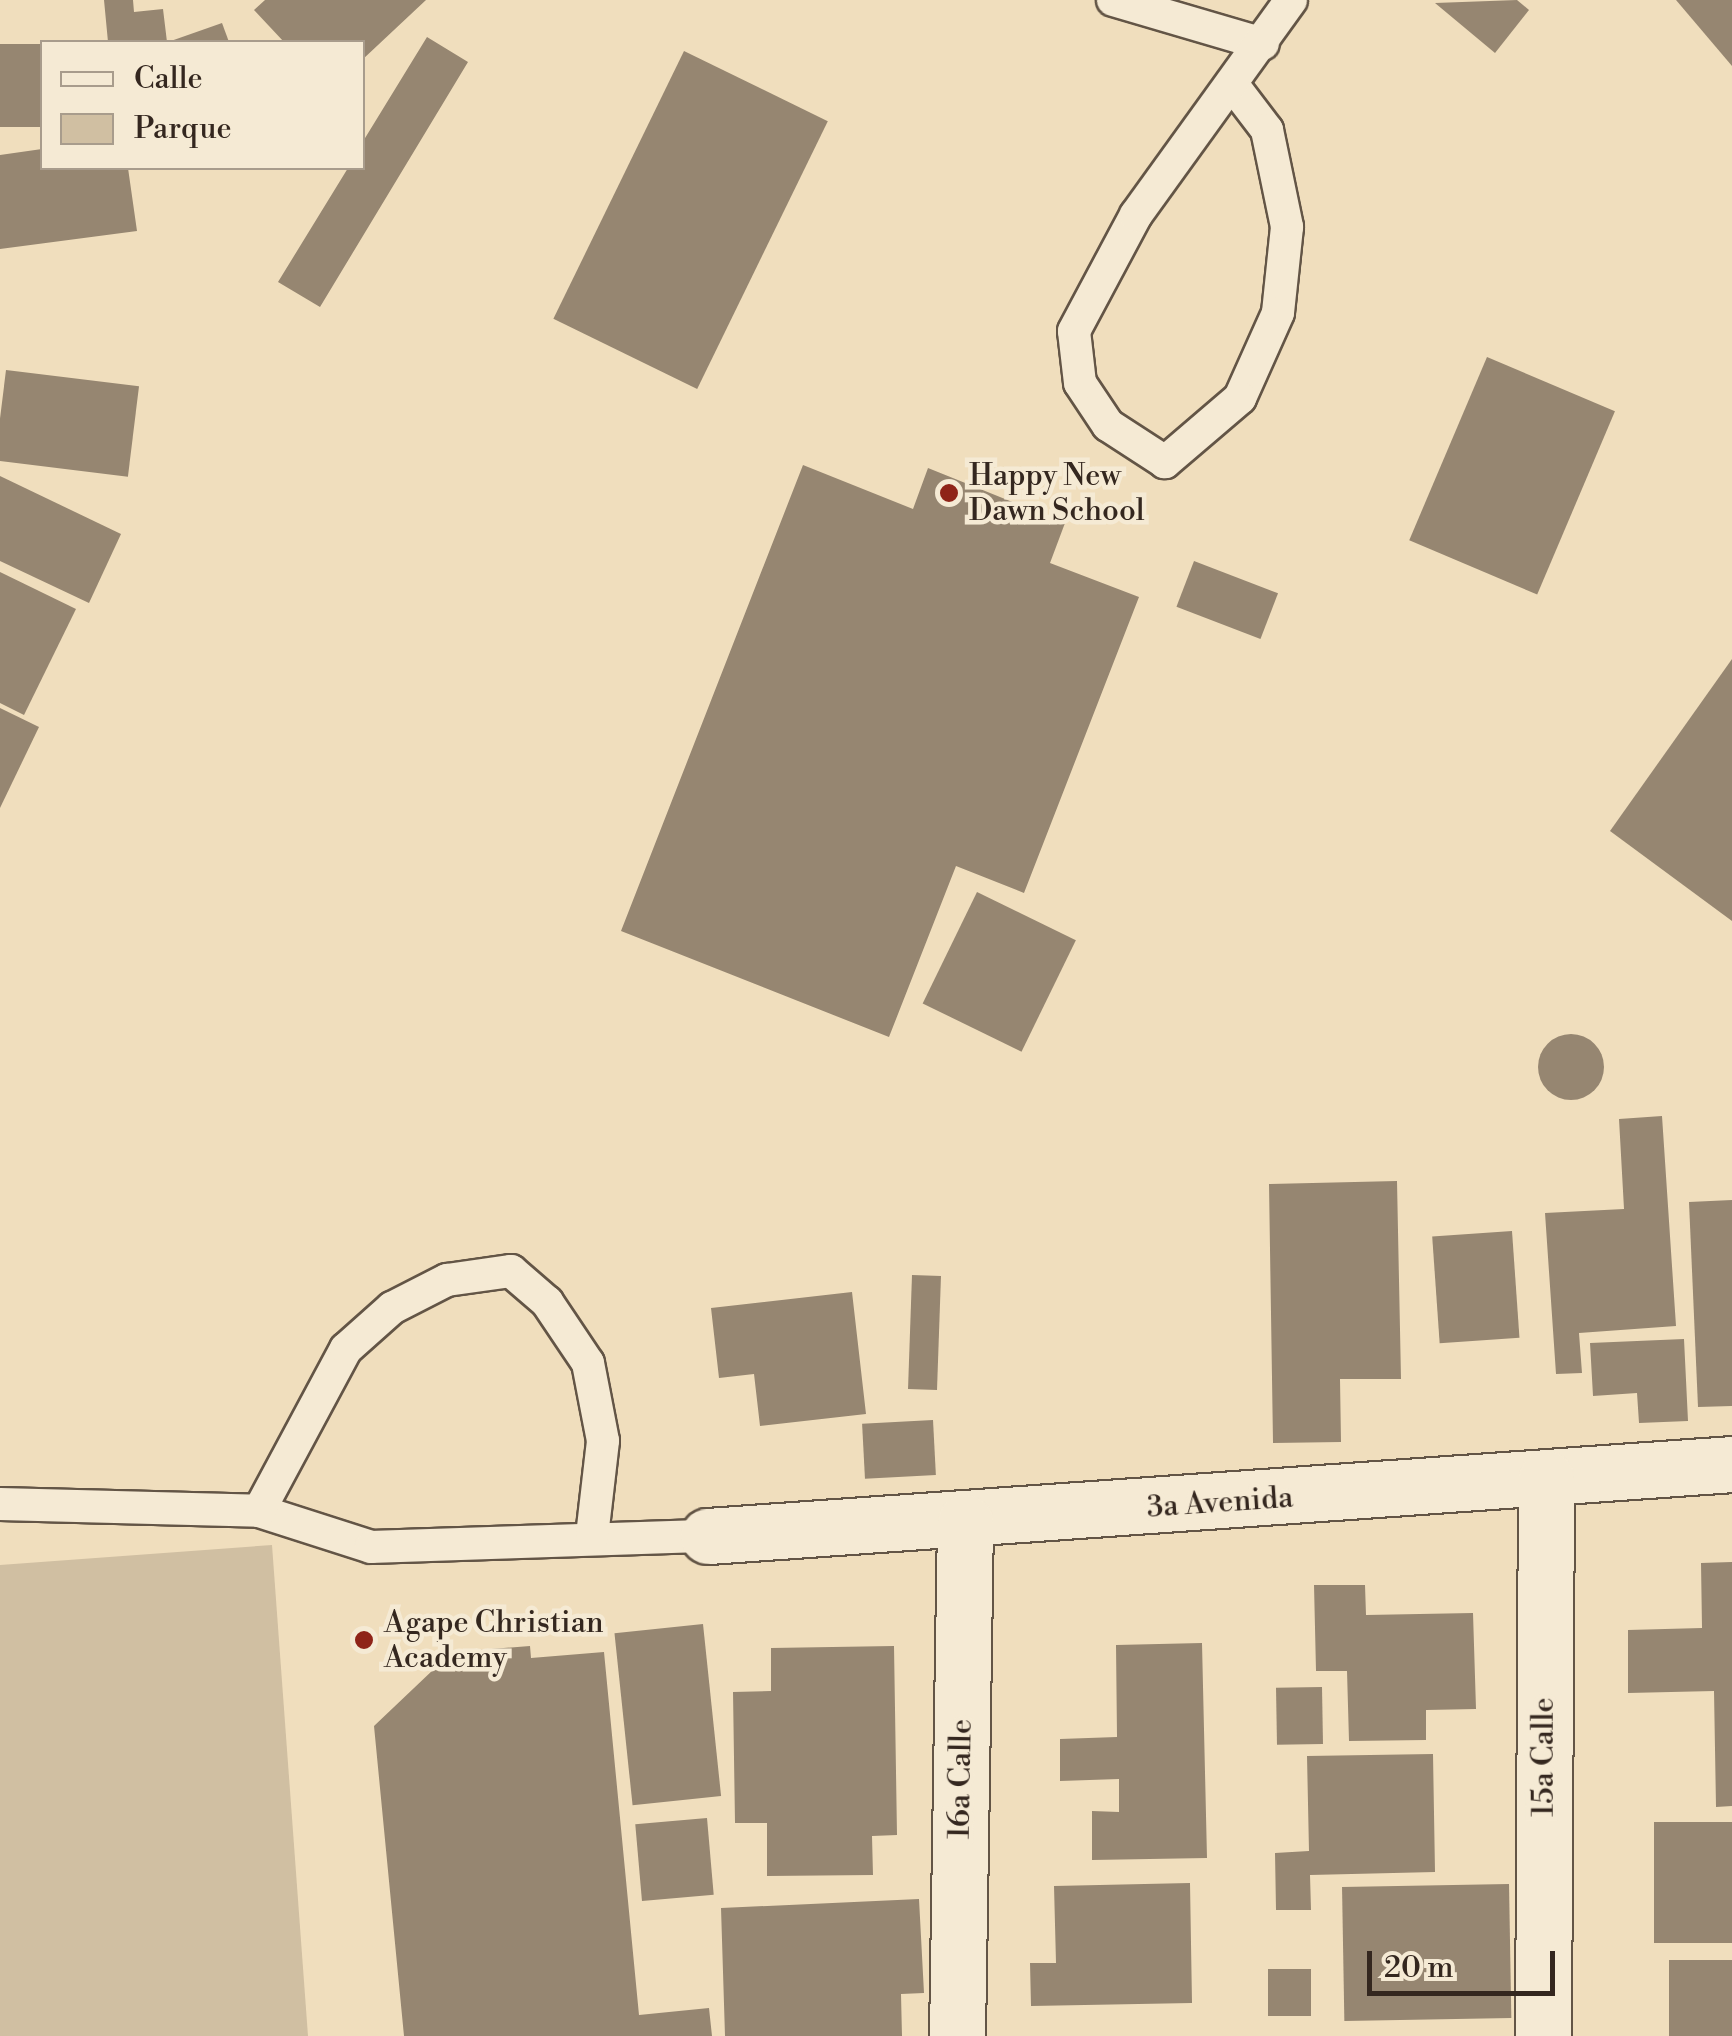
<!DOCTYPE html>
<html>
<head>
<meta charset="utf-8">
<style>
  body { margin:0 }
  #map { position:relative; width:1732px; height:2036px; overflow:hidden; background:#f0debd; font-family:"Libre Bodoni",serif }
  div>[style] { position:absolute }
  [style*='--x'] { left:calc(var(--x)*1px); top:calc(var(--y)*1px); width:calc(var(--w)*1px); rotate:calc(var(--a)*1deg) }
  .green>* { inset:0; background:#d0bfa2 }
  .building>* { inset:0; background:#968671; transform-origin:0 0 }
  .round { border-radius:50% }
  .roads { filter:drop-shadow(2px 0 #635546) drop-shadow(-2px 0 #635546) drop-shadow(0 2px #635546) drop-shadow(0 -2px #635546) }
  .service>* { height:32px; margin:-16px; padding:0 16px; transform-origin:16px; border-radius:16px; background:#f5ead4 }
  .minor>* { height:55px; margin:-27.5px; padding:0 27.5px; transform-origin:27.5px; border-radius:27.5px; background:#f5ead4 }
  .dots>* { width:28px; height:28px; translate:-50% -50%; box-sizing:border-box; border:5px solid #f5ead4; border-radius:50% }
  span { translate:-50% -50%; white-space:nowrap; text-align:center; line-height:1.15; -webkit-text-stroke:9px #f5ead4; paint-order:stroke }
  .poi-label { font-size:30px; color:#34271f }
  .left { translate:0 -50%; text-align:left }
  .street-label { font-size:30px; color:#34271f }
  .legend { position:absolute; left:40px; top:40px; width:325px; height:130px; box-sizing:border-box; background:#f5ead4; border:2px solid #a89c8c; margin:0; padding:12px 18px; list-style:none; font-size:30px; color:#34271f }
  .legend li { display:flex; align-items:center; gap:20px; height:50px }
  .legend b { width:50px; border:2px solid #a89c8c }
  .scale { position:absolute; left:1367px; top:1951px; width:188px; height:45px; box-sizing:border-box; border:5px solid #34271f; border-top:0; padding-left:12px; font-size:30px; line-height:35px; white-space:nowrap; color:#34271f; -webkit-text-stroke:8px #f5ead4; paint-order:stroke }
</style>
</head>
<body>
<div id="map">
  <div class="green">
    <div style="clip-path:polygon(272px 1545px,308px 2036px,0 2036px,0 1565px)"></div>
  </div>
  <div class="building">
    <div style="clip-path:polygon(104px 0,133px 0,134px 12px,163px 9px,167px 42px,108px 42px)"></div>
    <div style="clip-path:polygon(265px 0,426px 0,362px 60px,362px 42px,284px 42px,254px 10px)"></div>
    <div style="clip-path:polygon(1517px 0,1529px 10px,1495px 53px,1435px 3px)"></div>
    <div style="clip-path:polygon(1676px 0,1732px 0,1732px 66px)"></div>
    <div style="clip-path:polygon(222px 23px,229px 42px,168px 42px)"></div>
    <div style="clip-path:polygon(427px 37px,468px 62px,320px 307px,278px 282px,348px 168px,362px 168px,362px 143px)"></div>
    <div style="left:42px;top:44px;width:83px;height:42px;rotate:90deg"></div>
    <div style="left:684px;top:51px;width:160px;height:298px;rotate:26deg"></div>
    <div style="clip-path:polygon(42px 149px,42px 168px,128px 168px,137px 231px,0 249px,0 155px)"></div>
    <div style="left:1487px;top:357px;width:139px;height:199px;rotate:23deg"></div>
    <div style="left:6px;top:370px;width:134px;height:91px;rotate:7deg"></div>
    <div style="clip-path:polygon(803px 465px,913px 509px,928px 468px,1065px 523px,1050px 563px,1139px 597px,1024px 893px,956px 866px,889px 1037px,621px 931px)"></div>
    <div style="clip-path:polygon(0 476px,121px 534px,89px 603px,0 561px)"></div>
    <div style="left:1194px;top:561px;width:90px;height:49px;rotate:21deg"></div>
    <div style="clip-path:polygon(0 572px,76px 609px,24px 715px,0 703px)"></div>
    <div style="clip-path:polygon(1732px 659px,1732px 921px,1610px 831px)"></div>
    <div style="clip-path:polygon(0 708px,39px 727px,0 808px)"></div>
    <div style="left:977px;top:892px;width:110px;height:124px;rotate:26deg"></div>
    <div class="round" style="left:1538px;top:1034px;width:66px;height:66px"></div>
    <div style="clip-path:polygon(1662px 1116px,1676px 1326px,1579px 1333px,1582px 1373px,1556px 1374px,1545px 1213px,1624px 1209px,1619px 1119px)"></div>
    <div style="clip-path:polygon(1397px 1181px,1401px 1379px,1340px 1379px,1341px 1442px,1273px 1443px,1269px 1184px)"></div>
    <div style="clip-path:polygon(1732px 1200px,1732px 1406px,1698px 1407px,1689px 1202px)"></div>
    <div style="left:1512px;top:1231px;width:107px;height:80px;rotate:86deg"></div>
    <div style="left:912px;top:1275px;width:29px;height:114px;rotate:2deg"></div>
    <div style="clip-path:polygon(852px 1292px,866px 1414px,760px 1426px,754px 1374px,719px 1378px,711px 1308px)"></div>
    <div style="clip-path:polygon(1684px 1339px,1688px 1421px,1639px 1423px,1637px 1393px,1593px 1396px,1590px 1343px)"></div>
    <div style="left:933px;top:1420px;width:55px;height:71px;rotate:87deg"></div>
    <div style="clip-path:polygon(1732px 1562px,1732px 1806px,1716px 1807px,1714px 1691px,1628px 1693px,1628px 1630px,1702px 1628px,1701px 1563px)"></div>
    <div style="clip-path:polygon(1314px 1585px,1365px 1585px,1366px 1615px,1473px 1613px,1476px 1709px,1426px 1710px,1426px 1740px,1349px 1741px,1347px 1671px,1316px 1671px)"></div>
    <div style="left:703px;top:1624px;width:173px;height:89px;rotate:84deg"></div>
    <div style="clip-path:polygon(1202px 1643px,1207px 1858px,1092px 1860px,1092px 1811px,1119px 1812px,1119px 1779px,1060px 1781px,1060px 1739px,1117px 1737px,1116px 1645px)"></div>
    <div style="clip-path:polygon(530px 1646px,531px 1658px,604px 1652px,639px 2015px,709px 2008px,712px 2036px,404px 2036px,374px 1726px,434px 1669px,467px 1665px,466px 1651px)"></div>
    <div style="clip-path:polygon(894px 1646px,897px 1835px,872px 1836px,873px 1875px,767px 1876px,767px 1823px,735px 1823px,733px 1692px,771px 1691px,771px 1648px)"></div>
    <div style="left:1322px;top:1687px;width:57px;height:46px;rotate:89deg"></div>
    <div style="clip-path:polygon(1433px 1754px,1435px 1872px,1310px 1875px,1311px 1910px,1276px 1910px,1275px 1853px,1309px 1851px,1307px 1756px)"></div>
    <div style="left:707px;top:1818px;width:77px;height:72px;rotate:85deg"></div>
    <div style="left:1732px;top:1822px;width:121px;height:78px;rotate:90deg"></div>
    <div style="clip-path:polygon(1190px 1883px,1192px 2003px,1031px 2006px,1030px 1963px,1056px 1963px,1054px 1886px)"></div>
    <div style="left:1509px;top:1884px;width:134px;height:167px;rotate:89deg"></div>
    <div style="clip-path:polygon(919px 1899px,924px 1993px,901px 1994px,902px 2036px,725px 2036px,721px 1908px)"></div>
    <div style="left:1732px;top:1960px;width:76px;height:63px;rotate:90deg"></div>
    <div style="left:1311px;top:1969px;width:47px;height:43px;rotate:90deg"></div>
  </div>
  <div class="roads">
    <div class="service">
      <div style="--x:1113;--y:0;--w:156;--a:16.3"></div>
      <div style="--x:1235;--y:88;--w:53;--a:52.7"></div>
      <div style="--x:1267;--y:130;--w:99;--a:78.3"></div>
      <div style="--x:1287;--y:227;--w:86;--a:96"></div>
      <div style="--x:1278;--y:313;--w:93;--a:114.1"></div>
      <div style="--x:1240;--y:398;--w:99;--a:139.5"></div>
      <div style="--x:1165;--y:462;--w:68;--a:-147"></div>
      <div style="--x:1108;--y:425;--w:50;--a:-123.7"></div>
      <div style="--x:1080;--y:383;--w:52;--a:-96.6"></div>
      <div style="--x:1074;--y:331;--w:132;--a:-61.9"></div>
      <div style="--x:1136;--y:215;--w:265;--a:-54.2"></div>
      <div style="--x:0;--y:1504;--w:259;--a:1.5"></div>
      <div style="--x:259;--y:1511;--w:118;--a:17.8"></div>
      <div style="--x:371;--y:1547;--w:337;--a:-1.9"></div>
      <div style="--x:259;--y:1511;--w:184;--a:-61.8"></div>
      <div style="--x:346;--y:1349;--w:62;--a:-41.7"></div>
      <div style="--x:392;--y:1308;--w:62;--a:-27"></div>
      <div style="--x:447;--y:1280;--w:65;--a:-8"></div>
      <div style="--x:511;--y:1271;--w:48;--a:40.7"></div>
      <div style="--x:547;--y:1302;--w:73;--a:56.1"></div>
      <div style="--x:588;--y:1363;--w:79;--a:79.1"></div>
      <div style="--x:603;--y:1441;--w:96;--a:96.6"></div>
    </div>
    <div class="minor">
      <div style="--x:708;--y:1536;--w:1027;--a:-4.02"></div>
      <div style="--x:957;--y:2036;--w:514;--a:-89.11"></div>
      <div style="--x:1543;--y:2036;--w:558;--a:-89.69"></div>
    </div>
  </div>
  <div class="dots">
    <div style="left:949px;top:493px;background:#8f2418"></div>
    <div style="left:364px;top:1640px;background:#8f2418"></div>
  </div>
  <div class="poi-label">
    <span class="left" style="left:969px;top:493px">Happy New<br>Dawn School</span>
    <span class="left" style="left:384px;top:1640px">Agape Christian<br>Academy</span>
  </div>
  <div class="street-label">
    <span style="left:1220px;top:1503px;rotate:-4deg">3a Avenida</span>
    <span style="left:1544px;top:1757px;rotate:-90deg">15a Calle</span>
    <span style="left:961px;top:1779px;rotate:-89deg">16a Calle</span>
  </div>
  <ul class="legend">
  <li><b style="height:12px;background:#f5ead4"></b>Calle</li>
  <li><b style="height:28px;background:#d0bfa2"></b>Parque</li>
  </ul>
  <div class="scale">20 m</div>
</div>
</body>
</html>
